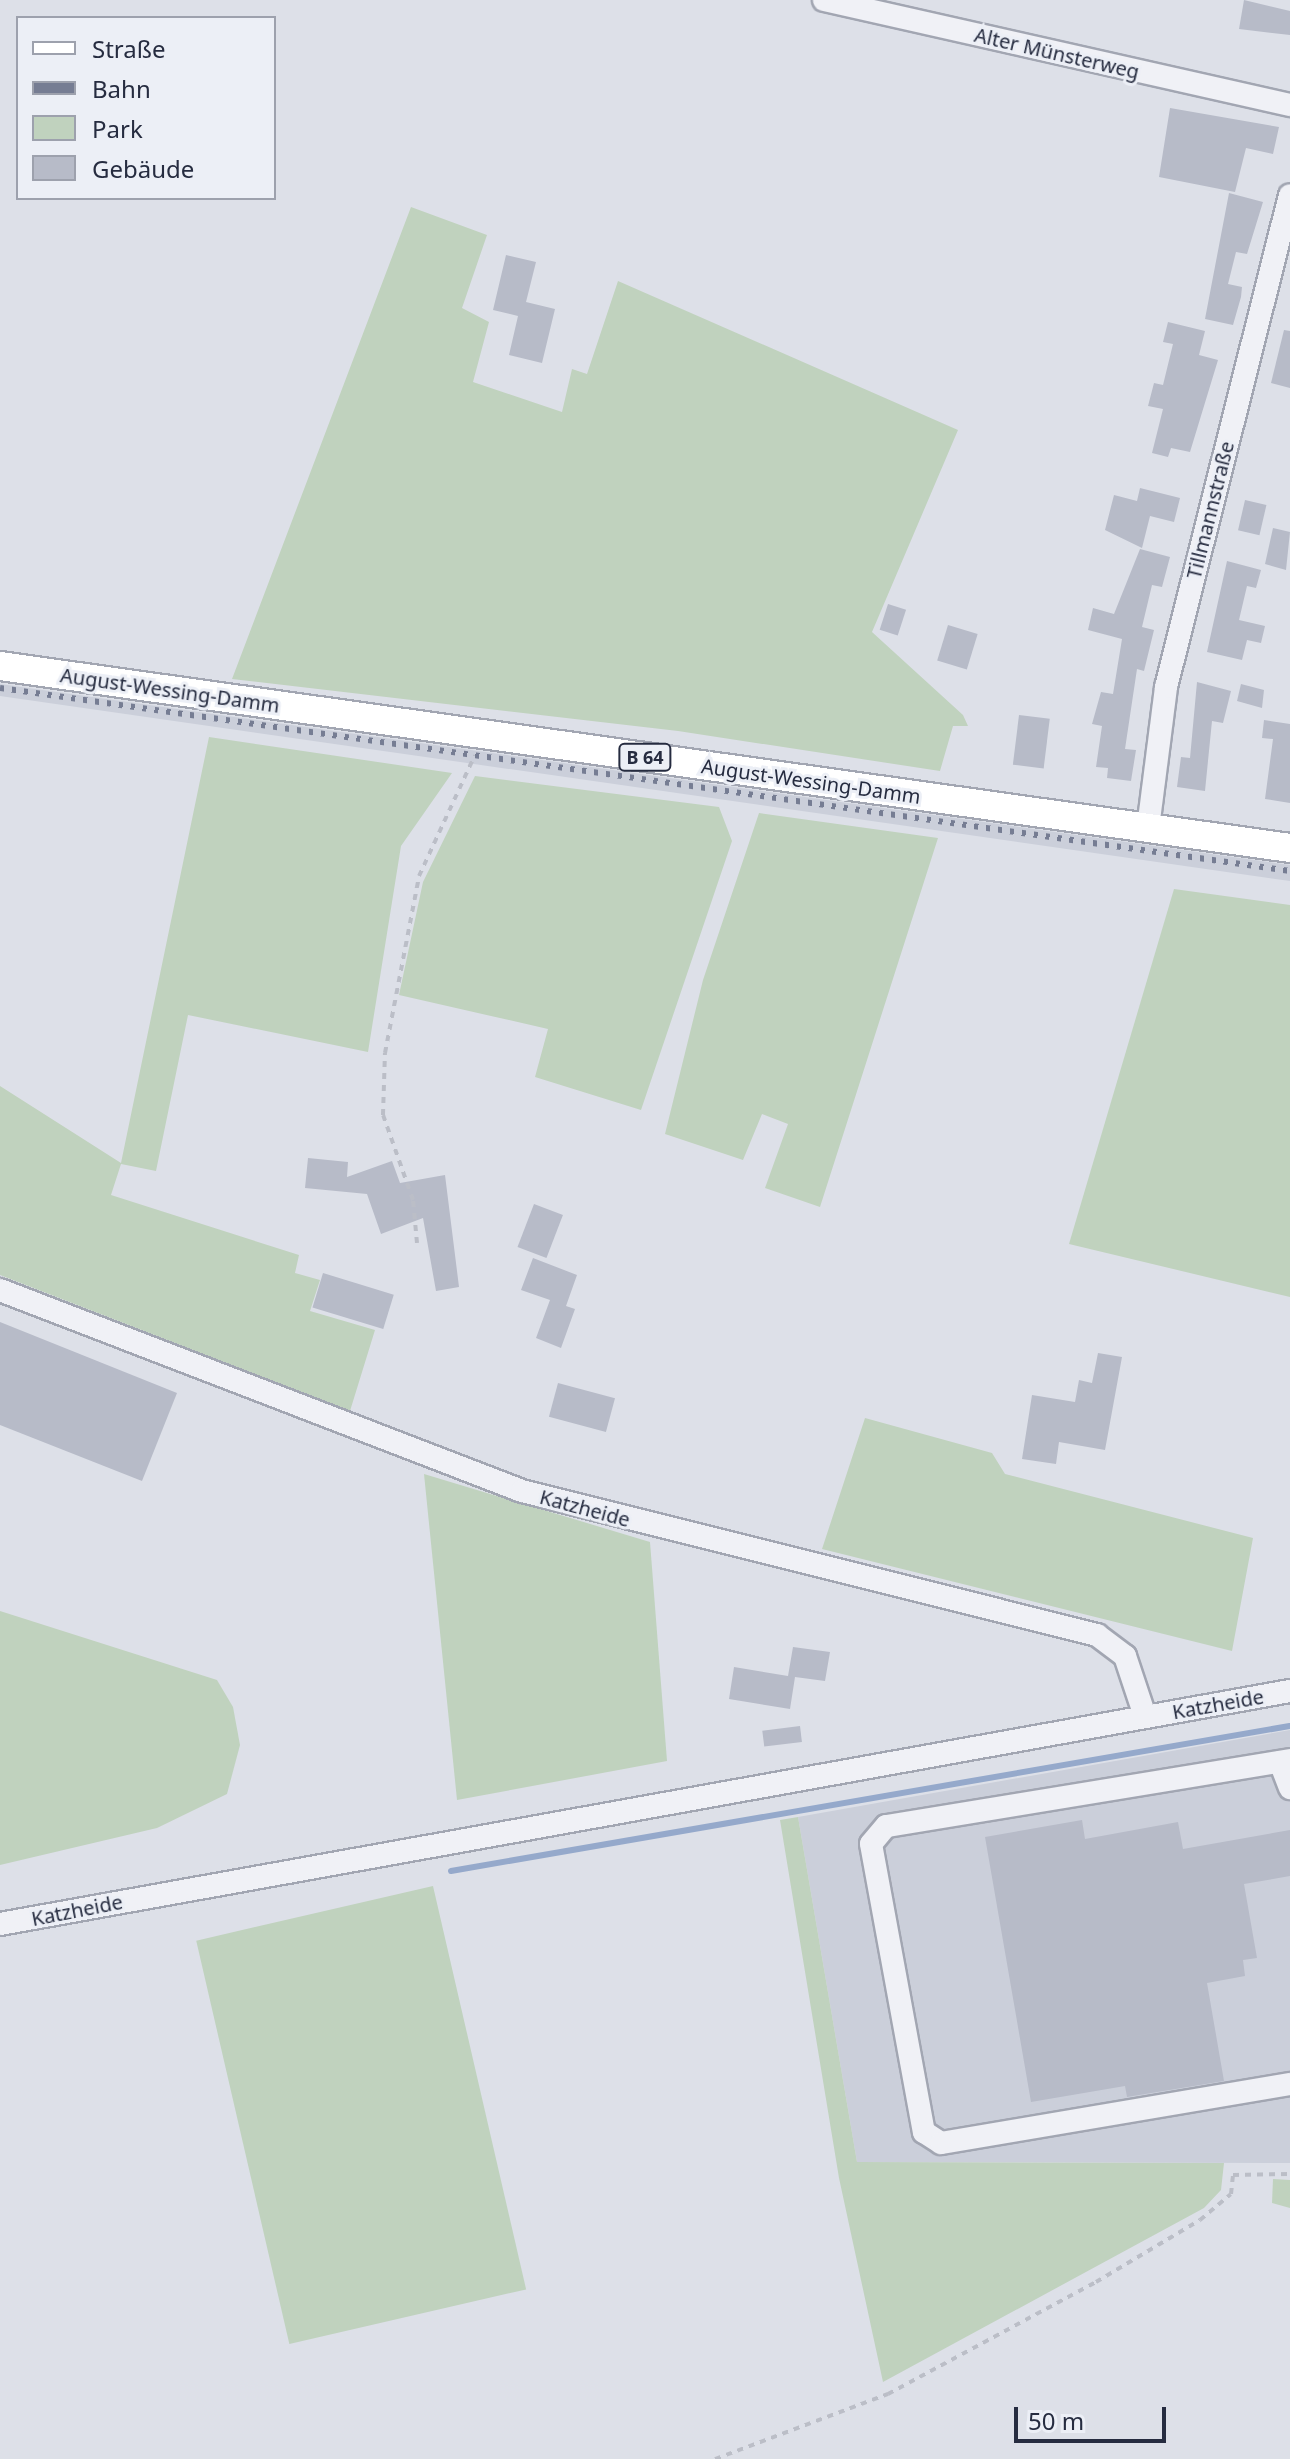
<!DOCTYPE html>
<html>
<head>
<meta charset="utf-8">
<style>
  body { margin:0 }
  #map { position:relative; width:1290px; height:2459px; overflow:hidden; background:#dde0e8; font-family:"Noto Sans",sans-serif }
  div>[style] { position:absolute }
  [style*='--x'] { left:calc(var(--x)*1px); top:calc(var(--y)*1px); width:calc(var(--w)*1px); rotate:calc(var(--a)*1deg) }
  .built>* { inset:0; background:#cbcfda }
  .green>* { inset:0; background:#c0d2be; transform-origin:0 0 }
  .stream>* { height:6px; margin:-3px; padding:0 3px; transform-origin:3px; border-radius:3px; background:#95a9cb }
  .building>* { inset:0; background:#b7bbc8; transform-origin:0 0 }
  .path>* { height:4px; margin-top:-2px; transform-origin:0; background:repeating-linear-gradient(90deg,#bbbec7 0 6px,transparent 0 12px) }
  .roads { filter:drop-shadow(2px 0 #a2a6b2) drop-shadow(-2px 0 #a2a6b2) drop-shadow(0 2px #a2a6b2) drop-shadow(0 -2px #a2a6b2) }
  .minor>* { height:22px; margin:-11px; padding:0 11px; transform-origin:11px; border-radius:11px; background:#f0f1f6 }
  .major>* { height:28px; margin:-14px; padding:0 14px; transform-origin:14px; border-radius:14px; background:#fff }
  .rail>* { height:6px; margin-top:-3px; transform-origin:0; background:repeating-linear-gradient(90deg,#767d93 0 4px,transparent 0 12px) }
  span { translate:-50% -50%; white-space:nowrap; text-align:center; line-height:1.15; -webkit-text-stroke:6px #eceff6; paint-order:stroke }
  .shield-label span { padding:2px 6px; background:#eceff6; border:2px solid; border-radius:6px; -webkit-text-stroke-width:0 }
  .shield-label { font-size:18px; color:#262c40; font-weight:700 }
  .street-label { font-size:20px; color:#262c40 }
  .legend { position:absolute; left:16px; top:16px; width:260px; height:184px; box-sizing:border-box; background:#eceff6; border:2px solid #9da1ad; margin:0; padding:10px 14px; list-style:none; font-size:24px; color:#262c40 }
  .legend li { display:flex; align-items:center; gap:16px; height:40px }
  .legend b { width:40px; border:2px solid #9da1ad }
  .scale { position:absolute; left:1014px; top:2407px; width:152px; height:36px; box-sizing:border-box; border:4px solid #262c40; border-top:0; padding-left:10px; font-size:24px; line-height:28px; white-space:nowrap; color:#262c40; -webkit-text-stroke:6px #eceff6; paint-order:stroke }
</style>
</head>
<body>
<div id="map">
  <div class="built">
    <div style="clip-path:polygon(0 684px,1290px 865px,1290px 881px,0 696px)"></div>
    <div style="clip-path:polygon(1290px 1730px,1290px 2163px,857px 2162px,798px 1817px)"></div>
  </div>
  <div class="green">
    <div style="clip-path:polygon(411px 207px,487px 235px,462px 308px,489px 322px,473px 382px,562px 412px,572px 369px,587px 374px,618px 281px,958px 430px,872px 632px,963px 715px,968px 726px,953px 726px,940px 771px,678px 731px,232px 679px)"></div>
    <div style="clip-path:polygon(209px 737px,452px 773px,401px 846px,368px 1052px,188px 1015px,156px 1171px,121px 1164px,111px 1195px,299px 1255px,295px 1273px,320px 1280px,310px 1311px,375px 1330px,350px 1411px,0 1275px,0 1086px,121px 1163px)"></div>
    <div style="clip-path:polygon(475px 776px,719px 807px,732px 841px,641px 1110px,535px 1077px,548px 1029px,399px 995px,423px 882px)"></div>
    <div style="clip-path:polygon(759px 813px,938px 838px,820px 1207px,765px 1188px,788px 1124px,762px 1114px,743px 1160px,665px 1134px,703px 980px)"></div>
    <div style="clip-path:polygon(1174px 889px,1290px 905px,1290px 1297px,1069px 1244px)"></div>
    <div style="clip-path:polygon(865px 1418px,992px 1453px,1005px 1474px,1253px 1538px,1232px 1651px,822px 1549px)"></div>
    <div style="clip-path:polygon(424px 1474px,650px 1542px,667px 1761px,457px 1800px)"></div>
    <div style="clip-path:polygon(0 1611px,217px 1680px,233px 1707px,240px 1745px,227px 1794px,157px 1828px,0 1865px)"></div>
    <div style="clip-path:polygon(798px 1817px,857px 2162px,1224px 2163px,1221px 2190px,1204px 2208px,883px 2382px,839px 2178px,780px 1820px)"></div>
    <div style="left:433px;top:1886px;width:414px;height:243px;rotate:77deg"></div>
    <div style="clip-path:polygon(1273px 2179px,1290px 2180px,1290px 2208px,1272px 2203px)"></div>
  </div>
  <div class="stream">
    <div style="--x:451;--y:1871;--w:851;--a:-9.81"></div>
  </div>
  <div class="building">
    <div style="clip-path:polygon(1244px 0,1290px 11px,1290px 35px,1239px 29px)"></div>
    <div style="clip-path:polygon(1170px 108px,1279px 127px,1273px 154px,1246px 148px,1235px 192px,1159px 177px)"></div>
    <div style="clip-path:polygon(1229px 193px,1263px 202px,1247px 254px,1236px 252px,1228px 284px,1242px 287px,1241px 297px,1233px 325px,1205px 319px)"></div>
    <div style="clip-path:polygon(506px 255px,536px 262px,526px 302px,555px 309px,542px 363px,509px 355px,518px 316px,493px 310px)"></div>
    <div style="clip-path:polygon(1168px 322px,1205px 331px,1199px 355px,1218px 360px,1190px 452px,1171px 448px,1168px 457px,1152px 453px,1163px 409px,1148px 406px,1154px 383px,1163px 385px,1173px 344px,1163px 342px)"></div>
    <div style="clip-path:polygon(1284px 330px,1290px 331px,1290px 388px,1271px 383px)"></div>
    <div style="clip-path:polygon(1140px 488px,1180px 498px,1174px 522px,1150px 516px,1142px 548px,1105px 530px,1114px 495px,1137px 501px)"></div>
    <div style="left:1245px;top:500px;width:22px;height:31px;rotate:13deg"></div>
    <div style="clip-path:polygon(1273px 528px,1290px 532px,1286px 570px,1265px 564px)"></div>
    <div style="clip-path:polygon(1140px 549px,1170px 557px,1162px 587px,1152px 585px,1142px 627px,1154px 630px,1144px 671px,1137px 669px,1125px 749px,1136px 750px,1131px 781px,1107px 778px,1108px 768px,1096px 767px,1102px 726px,1092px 724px,1101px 692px,1113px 694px,1122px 639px,1088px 630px,1093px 608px,1114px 614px)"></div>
    <div style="clip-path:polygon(1227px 561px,1261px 570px,1256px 588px,1247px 586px,1239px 620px,1265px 626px,1261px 643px,1247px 640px,1242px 660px,1207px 652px)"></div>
    <div style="left:888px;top:604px;width:19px;height:27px;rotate:18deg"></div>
    <div style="left:948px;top:625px;width:31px;height:37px;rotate:17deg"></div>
    <div style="clip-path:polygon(1197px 682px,1231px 691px,1223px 723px,1212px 721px,1205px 791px,1177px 787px,1181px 757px,1190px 758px)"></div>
    <div style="clip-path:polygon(1241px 684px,1264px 690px,1262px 708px,1237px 701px)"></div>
    <div style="left:1019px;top:715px;width:31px;height:50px;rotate:7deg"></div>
    <div style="clip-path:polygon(1264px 720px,1290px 724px,1290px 803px,1265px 799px,1273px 739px,1262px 738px)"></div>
    <div style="clip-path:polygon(308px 1158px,348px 1162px,347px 1177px,392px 1161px,400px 1183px,445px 1175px,459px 1287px,436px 1291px,423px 1218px,381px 1234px,367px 1194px,305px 1188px)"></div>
    <div style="left:534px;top:1204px;width:31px;height:46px;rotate:21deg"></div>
    <div style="clip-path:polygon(533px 1258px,577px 1275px,566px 1306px,575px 1309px,561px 1348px,536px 1338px,550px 1300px,521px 1290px)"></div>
    <div style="left:323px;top:1273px;width:74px;height:36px;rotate:17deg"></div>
    <div style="clip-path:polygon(0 1322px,177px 1393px,142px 1481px,0 1425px)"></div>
    <div style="clip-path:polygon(1098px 1353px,1122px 1357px,1105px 1450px,1059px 1442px,1056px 1464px,1022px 1459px,1032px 1395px,1075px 1402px,1079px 1380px,1092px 1383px)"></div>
    <div style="left:558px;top:1383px;width:59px;height:35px;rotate:15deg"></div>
    <div style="clip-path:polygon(793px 1647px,830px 1652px,825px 1681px,795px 1677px,790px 1709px,729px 1699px,734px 1667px,788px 1676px)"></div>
    <div style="left:800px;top:1726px;width:16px;height:38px;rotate:83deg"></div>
    <div style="clip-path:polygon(1082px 1820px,1085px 1839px,1178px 1822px,1183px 1849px,1290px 1830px,1290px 1876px,1244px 1884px,1257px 1958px,1243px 1960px,1245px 1976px,1207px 1983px,1224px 2081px,1127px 2097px,1125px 2086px,1031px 2102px,985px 1837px)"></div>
  </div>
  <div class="path">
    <div style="--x:417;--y:1243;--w:43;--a:-95.3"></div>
    <div style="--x:413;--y:1200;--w:90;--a:-109.4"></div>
    <div style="--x:383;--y:1115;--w:62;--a:-88.2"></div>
    <div style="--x:385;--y:1053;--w:180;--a:-79.1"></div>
    <div style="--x:419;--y:876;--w:133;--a:-65.2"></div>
    <div style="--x:715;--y:2459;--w:185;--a:-20.6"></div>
    <div style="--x:888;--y:2394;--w:236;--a:-28.3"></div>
    <div style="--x:1096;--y:2282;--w:121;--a:-30.8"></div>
    <div style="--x:1200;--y:2220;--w:40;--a:-40"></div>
    <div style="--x:1231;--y:2194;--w:19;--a:-84"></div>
    <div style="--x:1233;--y:2175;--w:57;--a:-1"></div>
  </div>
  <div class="roads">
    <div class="minor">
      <div style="--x:824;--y:0;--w:478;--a:12.7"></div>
      <div style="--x:1148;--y:828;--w:142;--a:-82.7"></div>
      <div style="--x:1166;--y:687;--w:507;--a:-75.85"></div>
      <div style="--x:0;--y:1290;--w:559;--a:21.06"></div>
      <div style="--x:522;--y:1491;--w:593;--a:14.06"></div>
      <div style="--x:1097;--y:1635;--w:35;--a:37"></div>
      <div style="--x:1125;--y:1656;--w:63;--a:71.6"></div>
      <div style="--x:1290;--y:1760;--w:409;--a:170.7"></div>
      <div style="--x:886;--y:1826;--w:23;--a:130"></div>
      <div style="--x:871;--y:1844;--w:293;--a:79.6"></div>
      <div style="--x:924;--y:2132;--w:20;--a:33"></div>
      <div style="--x:941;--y:2143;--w:354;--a:-9.6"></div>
      <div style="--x:1280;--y:1762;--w:28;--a:69"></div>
      <div style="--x:0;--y:1924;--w:1311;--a:-10.24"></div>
    </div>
    <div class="major">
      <div style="--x:0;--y:666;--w:1303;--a:8.03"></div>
    </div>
  </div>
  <div class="rail">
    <div style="--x:0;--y:688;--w:1303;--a:8.07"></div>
  </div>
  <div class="shield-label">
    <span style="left:645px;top:757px">B 64</span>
  </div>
  <div class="street-label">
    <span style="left:1057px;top:53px;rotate:13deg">Alter Münsterweg</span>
    <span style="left:1210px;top:510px;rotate:-76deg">Tillmannstraße</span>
    <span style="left:170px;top:690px;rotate:8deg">August-Wessing-Damm</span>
    <span style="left:811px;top:781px;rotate:8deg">August-Wessing-Damm</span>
    <span style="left:585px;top:1508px;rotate:15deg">Katzheide</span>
    <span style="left:1218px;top:1704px;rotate:-10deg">Katzheide</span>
    <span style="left:77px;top:1910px;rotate:-11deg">Katzheide</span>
  </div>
  <ul class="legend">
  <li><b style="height:10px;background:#fff"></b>Straße</li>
  <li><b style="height:10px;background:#767d93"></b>Bahn</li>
  <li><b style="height:22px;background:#c0d2be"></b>Park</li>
  <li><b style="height:22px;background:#b7bbc8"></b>Gebäude</li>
  </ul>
  <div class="scale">50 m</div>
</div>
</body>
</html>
